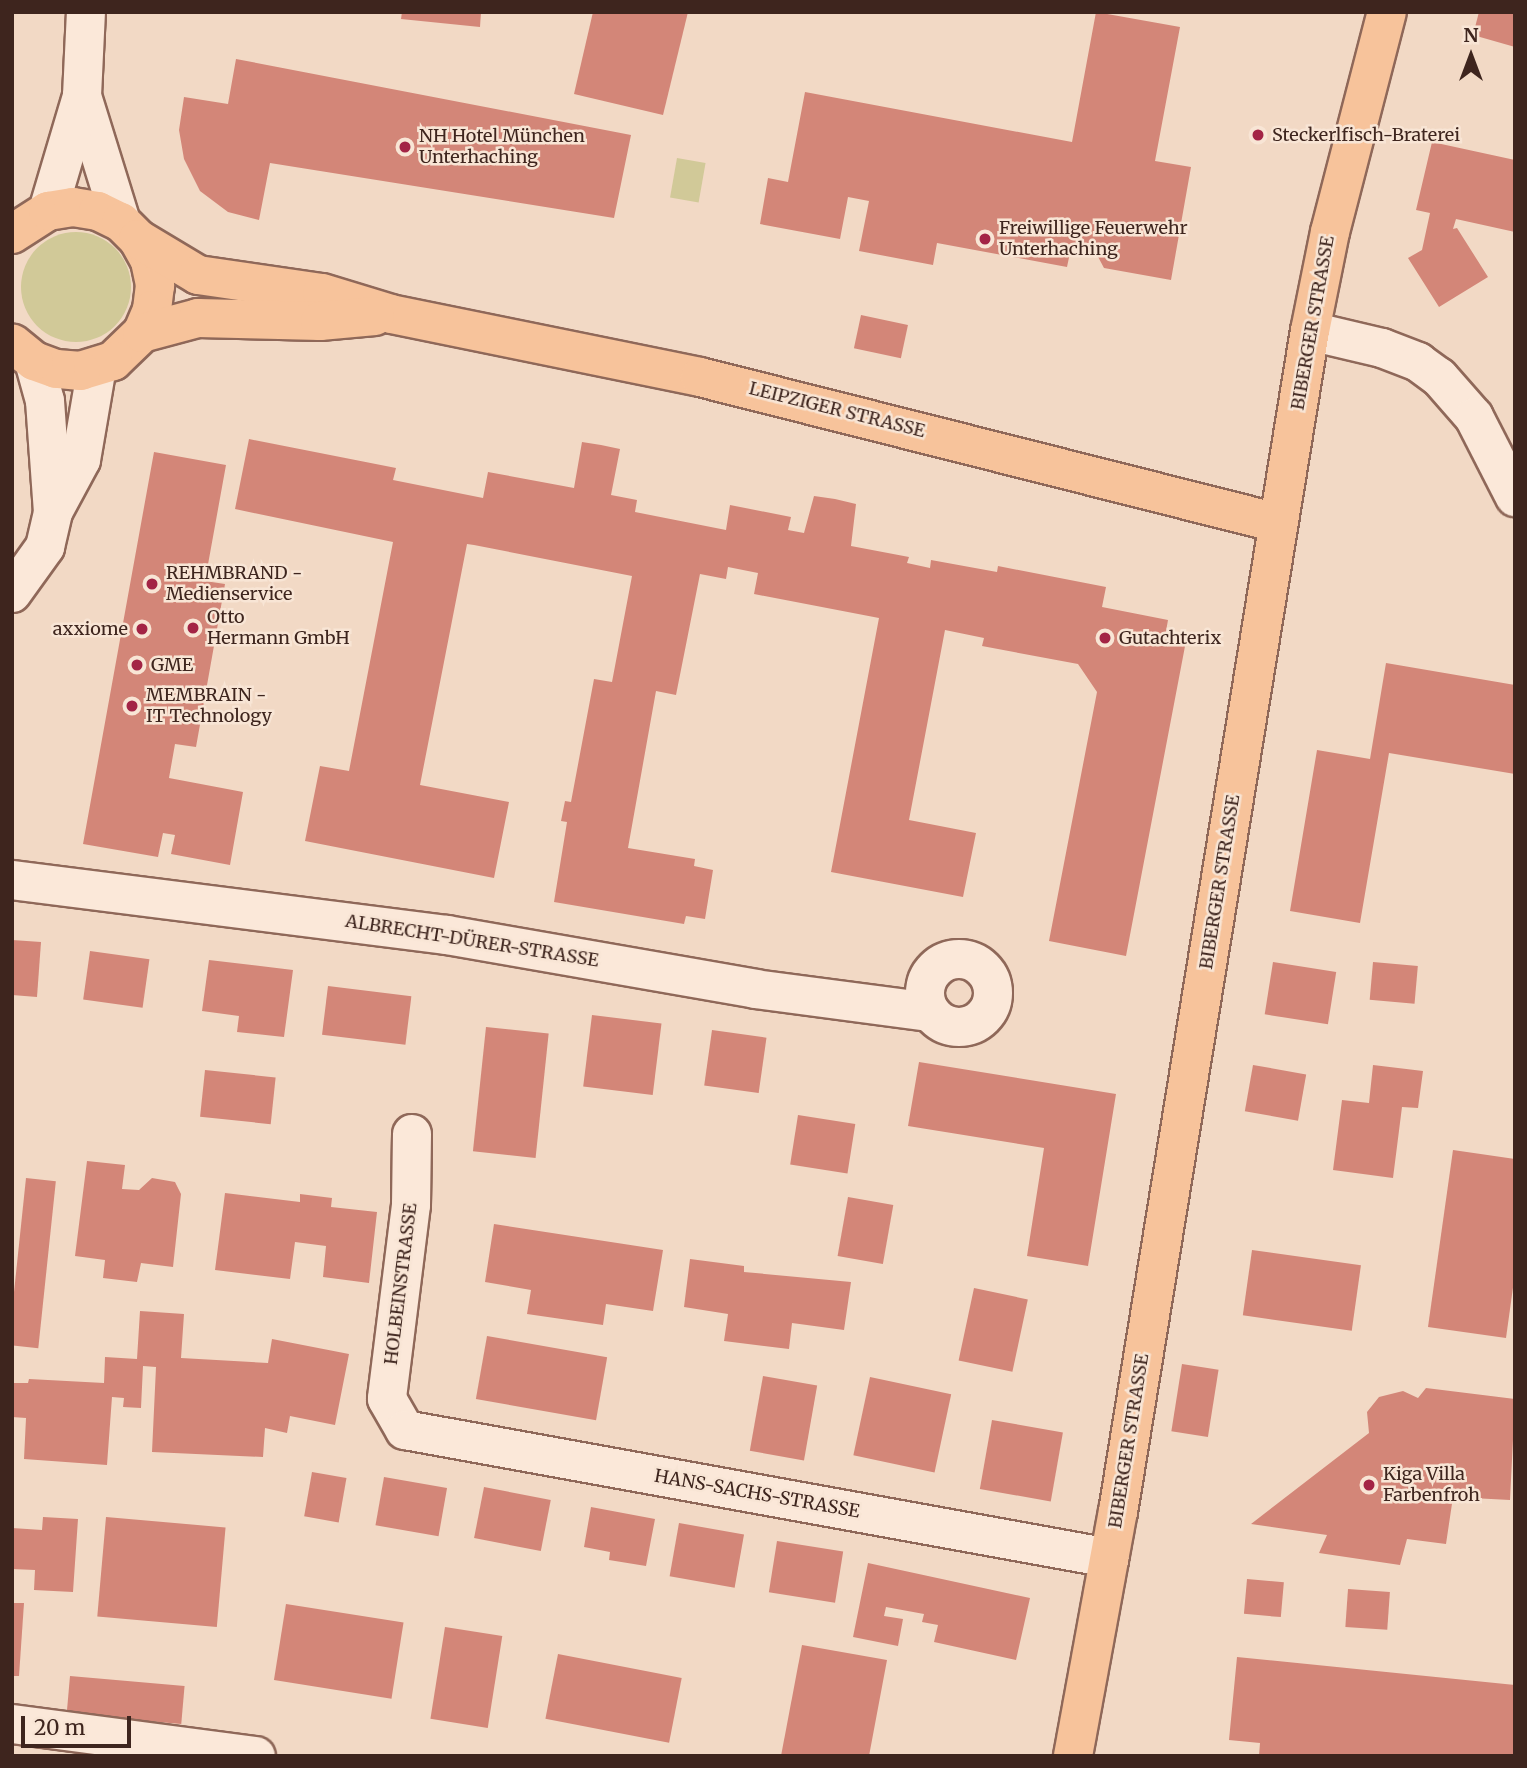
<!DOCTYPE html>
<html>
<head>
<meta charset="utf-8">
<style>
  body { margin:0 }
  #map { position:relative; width:1527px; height:1768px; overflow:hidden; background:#f2d9c5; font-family:Merriweather,serif }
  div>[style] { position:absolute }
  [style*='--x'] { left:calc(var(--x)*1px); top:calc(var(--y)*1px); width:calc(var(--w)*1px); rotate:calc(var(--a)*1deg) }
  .green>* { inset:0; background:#d1c998; transform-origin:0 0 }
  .round { border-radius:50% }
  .building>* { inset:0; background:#d38678; transform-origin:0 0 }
  .roads { filter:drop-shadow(2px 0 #8f6859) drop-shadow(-2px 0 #8f6859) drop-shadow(0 2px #8f6859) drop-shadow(0 -2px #8f6859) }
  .minor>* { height:38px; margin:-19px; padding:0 19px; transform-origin:19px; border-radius:19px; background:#fbe8d9 }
  .minor>.ring { margin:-19px; padding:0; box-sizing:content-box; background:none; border:38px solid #fbe8d9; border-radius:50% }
  .major>* { height:38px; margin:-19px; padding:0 19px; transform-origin:19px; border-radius:19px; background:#f7c39b }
  .dots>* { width:19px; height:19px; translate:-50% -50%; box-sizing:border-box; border:4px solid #f8e5d5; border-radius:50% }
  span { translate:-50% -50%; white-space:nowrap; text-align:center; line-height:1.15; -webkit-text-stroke:5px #f8e5d5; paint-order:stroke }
  .poi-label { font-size:18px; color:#3e251e }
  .left { translate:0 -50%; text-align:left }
  .right { translate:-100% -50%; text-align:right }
  .street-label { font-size:18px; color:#3e251e }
  .frame { position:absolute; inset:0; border:14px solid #3e251e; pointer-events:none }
  .north { position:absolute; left:1436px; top:21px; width:70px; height:70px; -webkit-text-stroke:5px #f8e5d5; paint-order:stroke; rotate:0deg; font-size:19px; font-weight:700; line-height:28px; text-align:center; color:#3e251e }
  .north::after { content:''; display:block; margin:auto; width:24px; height:32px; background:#3e251e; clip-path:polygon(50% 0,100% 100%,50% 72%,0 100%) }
  .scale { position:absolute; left:21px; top:1716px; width:110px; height:32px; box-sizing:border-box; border:4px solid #3e251e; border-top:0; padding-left:9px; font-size:21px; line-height:24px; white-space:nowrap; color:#3e251e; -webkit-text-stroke:5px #f8e5d5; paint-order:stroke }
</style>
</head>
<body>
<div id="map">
  <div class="green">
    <div style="left:677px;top:158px;width:29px;height:40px;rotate:10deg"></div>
    <div class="round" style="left:21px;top:232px;width:110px;height:110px"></div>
  </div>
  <div class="building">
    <div style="clip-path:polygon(402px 12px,481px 12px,480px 27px,401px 19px)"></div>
    <div style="clip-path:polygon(593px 12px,688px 12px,663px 115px,574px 94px)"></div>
    <div style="clip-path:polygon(1096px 12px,1180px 27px,1155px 161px,1191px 167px,1171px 280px,1104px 268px,1096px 253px,1071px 248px,1067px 267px,937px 243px,933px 265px,859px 251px,869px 201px,848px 197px,840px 239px,760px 224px,768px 178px,788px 182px,805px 92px,1072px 142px)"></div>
    <div style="clip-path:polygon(1479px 12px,1515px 12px,1515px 47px,1473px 35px)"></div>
    <div style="clip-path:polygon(236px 59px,631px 135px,614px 218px,270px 163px,259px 220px,228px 212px,200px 191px,184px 159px,179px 130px,184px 97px,228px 104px)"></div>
    <div style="clip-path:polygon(1432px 142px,1515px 160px,1515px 232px,1456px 219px,1453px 229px,1457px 228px,1488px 277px,1439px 307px,1408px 258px,1422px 250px,1430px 213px,1416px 210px)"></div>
    <div style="left:861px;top:315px;width:48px;height:34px;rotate:12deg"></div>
    <div style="clip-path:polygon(249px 439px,396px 468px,393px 480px,483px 498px,488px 472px,574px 488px,582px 442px,601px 445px,620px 449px,611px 495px,637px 500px,635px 512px,726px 530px,730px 505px,791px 517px,788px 530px,804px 533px,814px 496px,835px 499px,856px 504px,851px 546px,909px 557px,907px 563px,930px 568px,931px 560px,997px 572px,998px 566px,1106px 587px,1102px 607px,1168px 620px,1165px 637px,1186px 641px,1126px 956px,1049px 941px,1097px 692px,1078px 664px,982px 646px,984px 638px,945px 630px,909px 820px,976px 833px,963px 897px,831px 872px,879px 618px,754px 594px,758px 573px,728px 567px,726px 579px,700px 574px,676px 695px,656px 691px,628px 848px,695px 859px,694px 866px,713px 870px,705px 919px,686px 916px,684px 924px,554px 902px,567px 822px,561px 821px,565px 801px,571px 802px,594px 679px,612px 682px,632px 576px,474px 545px,467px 544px,420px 785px,509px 802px,494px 878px,305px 841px,320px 766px,349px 771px,393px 542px,235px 509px)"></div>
    <div style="clip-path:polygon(154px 452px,226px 465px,205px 581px,225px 584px,196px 747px,175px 744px,169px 778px,243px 792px,230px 865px,171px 854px,175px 835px,163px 833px,158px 857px,83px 844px)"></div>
    <div style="clip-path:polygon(1386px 663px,1515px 685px,1515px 774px,1389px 753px,1360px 923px,1290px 911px,1317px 750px,1370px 759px)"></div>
    <div style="clip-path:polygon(12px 940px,41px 942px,37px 997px,12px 995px)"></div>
    <div style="left:90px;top:951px;width:60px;height:49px;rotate:8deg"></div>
    <div style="clip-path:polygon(209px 960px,293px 970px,284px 1037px,237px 1032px,239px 1016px,202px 1011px)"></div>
    <div style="left:1273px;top:962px;width:64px;height:53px;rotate:9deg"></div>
    <div style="left:1373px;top:962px;width:45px;height:38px;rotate:5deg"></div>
    <div style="left:328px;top:986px;width:84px;height:49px;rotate:7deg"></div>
    <div style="left:592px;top:1015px;width:70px;height:72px;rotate:7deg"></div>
    <div style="left:486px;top:1027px;width:63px;height:125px;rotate:6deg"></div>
    <div style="left:712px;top:1030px;width:55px;height:56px;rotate:8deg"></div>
    <div style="clip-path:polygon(919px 1062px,1116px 1094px,1088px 1266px,1027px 1256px,1044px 1148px,908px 1126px)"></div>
    <div style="left:1253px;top:1065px;width:54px;height:47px;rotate:10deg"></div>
    <div style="clip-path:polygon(1373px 1065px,1423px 1071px,1418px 1108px,1402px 1107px,1393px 1178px,1333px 1170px,1342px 1100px,1369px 1103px)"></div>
    <div style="left:205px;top:1070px;width:71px;height:47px;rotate:6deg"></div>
    <div style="left:798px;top:1115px;width:58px;height:50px;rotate:9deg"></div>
    <div style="clip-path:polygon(1453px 1150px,1515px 1159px,1515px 1273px,1506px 1338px,1428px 1327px)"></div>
    <div style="clip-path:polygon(87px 1161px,125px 1165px,122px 1189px,139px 1190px,152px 1178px,175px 1182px,181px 1194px,173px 1267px,141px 1263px,137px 1282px,103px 1278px,105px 1260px,75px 1256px)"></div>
    <div style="left:26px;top:1178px;width:30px;height:168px;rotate:6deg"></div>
    <div style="clip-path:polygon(225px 1193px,300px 1202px,300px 1194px,332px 1198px,331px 1207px,377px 1212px,369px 1283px,323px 1277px,326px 1246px,295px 1242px,290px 1279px,215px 1270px)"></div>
    <div style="left:848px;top:1197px;width:46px;height:60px;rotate:10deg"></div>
    <div style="clip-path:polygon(494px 1224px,663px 1250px,653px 1311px,606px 1304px,603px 1325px,527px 1314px,531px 1290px,485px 1282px)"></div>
    <div style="left:1252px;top:1250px;width:110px;height:66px;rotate:8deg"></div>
    <div style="clip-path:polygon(690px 1259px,744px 1266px,744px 1272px,851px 1282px,844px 1330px,792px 1323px,789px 1349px,724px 1341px,728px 1314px,684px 1307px)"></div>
    <div style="left:974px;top:1288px;width:55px;height:74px;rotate:12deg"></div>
    <div style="clip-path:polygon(140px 1311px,184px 1314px,181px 1358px,268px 1363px,272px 1339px,349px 1354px,335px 1425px,290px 1416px,287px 1433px,265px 1428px,263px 1457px,152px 1452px,156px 1367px,143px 1366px,141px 1408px,123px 1407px,124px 1398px,112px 1397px,107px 1465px,24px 1459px,26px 1418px,12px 1417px,12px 1383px,28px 1383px,29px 1379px,104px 1383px,105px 1357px,137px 1359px)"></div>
    <div style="left:487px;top:1336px;width:122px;height:64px;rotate:10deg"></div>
    <div style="left:1182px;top:1364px;width:37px;height:68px;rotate:9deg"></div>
    <div style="left:763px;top:1376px;width:55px;height:76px;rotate:10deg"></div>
    <div style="left:870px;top:1377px;width:83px;height:80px;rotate:12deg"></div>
    <div style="clip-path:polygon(1426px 1388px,1515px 1399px,1510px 1500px,1453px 1497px,1446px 1544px,1407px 1539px,1400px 1565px,1319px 1553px,1327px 1535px,1251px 1524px,1369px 1433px,1367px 1412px,1379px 1397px,1403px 1391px,1418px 1398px)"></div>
    <div style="left:992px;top:1420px;width:72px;height:70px;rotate:10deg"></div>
    <div style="left:312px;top:1472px;width:35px;height:45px;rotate:10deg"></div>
    <div style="left:384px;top:1477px;width:64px;height:49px;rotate:10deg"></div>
    <div style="left:484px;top:1487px;width:68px;height:52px;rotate:11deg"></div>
    <div style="clip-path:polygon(591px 1507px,655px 1519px,646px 1566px,609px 1560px,610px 1552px,584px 1547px)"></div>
    <div style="clip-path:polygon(43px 1517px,78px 1519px,73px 1592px,34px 1590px,35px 1570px,12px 1569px,12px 1528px,42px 1530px)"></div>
    <div style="left:106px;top:1517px;width:120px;height:100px;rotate:5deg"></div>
    <div style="left:679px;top:1523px;width:66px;height:54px;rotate:10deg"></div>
    <div style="left:777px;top:1541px;width:67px;height:52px;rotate:9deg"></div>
    <div style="clip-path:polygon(868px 1563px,1030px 1598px,1016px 1660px,934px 1642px,938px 1625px,922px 1622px,924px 1614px,886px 1607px,884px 1616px,903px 1619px,898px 1646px,853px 1637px)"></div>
    <div style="left:1247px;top:1579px;width:37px;height:35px;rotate:5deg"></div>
    <div style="left:1348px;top:1589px;width:42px;height:38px;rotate:4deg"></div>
    <div style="clip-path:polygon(12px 1603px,24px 1603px,19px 1676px,12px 1676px)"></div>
    <div style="left:286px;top:1604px;width:119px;height:77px;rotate:9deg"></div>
    <div style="left:445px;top:1627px;width:58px;height:93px;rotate:9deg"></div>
    <div style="clip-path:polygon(802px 1645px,887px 1660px,869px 1756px,781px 1756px)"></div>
    <div style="left:558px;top:1654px;width:126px;height:66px;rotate:11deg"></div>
    <div style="clip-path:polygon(1237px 1657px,1515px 1685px,1515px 1756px,1259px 1756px,1260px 1743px,1229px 1740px)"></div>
    <div style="left:70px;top:1676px;width:115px;height:38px;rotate:5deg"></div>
  </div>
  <div class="roads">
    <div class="minor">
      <div style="--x:82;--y:96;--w:132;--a:72.8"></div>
      <div style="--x:48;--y:211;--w:120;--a:-73.5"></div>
      <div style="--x:82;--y:96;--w:84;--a:-87.3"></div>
      <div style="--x:1310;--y:331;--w:74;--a:13.3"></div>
      <div style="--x:1382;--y:348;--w:39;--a:21"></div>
      <div style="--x:1418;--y:362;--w:26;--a:36"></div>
      <div style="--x:1439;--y:377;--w:53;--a:48.8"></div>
      <div style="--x:1474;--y:417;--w:90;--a:62.9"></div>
      <div style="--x:34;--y:361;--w:41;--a:74.6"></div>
      <div style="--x:45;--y:401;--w:111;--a:85.9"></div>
      <div style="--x:12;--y:593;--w:57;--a:-54.3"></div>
      <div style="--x:45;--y:547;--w:36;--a:-77"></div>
      <div style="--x:53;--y:512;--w:59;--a:-61.7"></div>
      <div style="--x:81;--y:460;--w:95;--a:-80.3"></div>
      <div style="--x:12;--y:880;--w:438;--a:7.2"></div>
      <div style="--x:447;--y:935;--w:313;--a:9.9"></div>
      <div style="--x:755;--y:989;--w:177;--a:7.5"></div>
      <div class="ring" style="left:925px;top:959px;width:30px;height:30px"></div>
      <div style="--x:412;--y:1134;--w:71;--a:90.8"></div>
      <div style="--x:411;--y:1205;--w:195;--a:97.1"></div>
      <div style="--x:387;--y:1399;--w:36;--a:60"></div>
      <div style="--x:405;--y:1430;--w:716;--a:10.3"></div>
      <div style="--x:12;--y:1724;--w:246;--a:7.5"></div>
    </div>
    <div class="major">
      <div style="--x:12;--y:234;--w:43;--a:-32.6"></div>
      <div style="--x:48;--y:211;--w:25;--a:-9"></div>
      <div style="--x:73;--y:207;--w:25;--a:9"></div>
      <div style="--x:98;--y:211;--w:25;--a:26"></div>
      <div style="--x:121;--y:222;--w:24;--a:45"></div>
      <div style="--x:138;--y:239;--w:25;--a:61"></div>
      <div style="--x:150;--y:261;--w:25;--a:78"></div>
      <div style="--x:155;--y:285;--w:25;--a:97"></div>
      <div style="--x:152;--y:310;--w:25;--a:113"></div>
      <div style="--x:142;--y:333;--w:40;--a:136"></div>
      <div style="--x:113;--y:361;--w:34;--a:163"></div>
      <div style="--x:81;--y:371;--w:25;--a:-175"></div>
      <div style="--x:56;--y:369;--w:23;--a:-160"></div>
      <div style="--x:34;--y:361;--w:28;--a:-141"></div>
      <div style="--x:138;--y:239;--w:70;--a:31"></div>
      <div style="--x:198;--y:275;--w:125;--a:8.3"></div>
      <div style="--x:322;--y:293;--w:72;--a:16.9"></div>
      <div style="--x:391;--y:314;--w:315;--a:11.5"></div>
      <div style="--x:700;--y:377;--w:596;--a:14.18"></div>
      <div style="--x:142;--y:333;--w:58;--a:-15"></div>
      <div style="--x:198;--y:318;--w:122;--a:1.4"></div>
      <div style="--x:320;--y:321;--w:55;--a:-5.2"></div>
      <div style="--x:1073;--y:1756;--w:248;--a:-79.6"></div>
      <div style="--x:1118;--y:1512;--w:1197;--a:-80.77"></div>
      <div style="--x:1310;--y:331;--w:101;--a:-78.6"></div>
      <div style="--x:1330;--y:232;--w:227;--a:-75.5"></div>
    </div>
  </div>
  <div class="dots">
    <div style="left:1258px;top:135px;background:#a32445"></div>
    <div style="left:405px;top:147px;background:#a32445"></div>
    <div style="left:985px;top:239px;background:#a32445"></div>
    <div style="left:152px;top:584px;background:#a32445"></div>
    <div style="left:193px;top:628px;background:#a32445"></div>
    <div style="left:142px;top:629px;background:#a32445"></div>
    <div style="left:1105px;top:638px;background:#a32445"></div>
    <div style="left:137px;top:665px;background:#a32445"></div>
    <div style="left:132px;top:706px;background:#a32445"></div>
    <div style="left:1369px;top:1485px;background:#a32445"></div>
  </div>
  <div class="poi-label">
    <span class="left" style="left:1272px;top:135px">Steckerlfisch-Braterei</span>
    <span class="left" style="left:419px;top:147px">NH Hotel München<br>Unterhaching</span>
    <span class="left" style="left:999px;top:239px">Freiwillige Feuerwehr<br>Unterhaching</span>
    <span class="left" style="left:166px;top:584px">REHMBRAND -<br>Medienservice</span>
    <span class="left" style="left:207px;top:628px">Otto<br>Hermann GmbH</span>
    <span class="right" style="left:128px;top:629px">axxiome</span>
    <span class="left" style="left:1119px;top:638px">Gutachterix</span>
    <span class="left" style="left:151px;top:665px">GME</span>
    <span class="left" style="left:146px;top:706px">MEMBRAIN -<br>IT Technology</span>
    <span class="left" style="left:1383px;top:1485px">Kiga Villa<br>Farbenfroh</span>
  </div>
  <div class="street-label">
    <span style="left:1313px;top:323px;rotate:-80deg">BIBERGER STRASSE</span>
    <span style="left:837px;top:410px;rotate:14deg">LEIPZIGER STRASSE</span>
    <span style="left:1220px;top:882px;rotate:-81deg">BIBERGER STRASSE</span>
    <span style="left:472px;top:941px;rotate:9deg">ALBRECHT-DÜRER-STRASSE</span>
    <span style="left:401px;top:1284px;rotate:-83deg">HOLBEINSTRASSE</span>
    <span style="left:1129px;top:1441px;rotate:-81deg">BIBERGER STRASSE</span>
    <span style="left:757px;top:1494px;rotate:10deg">HANS-SACHS-STRASSE</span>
  </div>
  <div class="frame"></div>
  <div class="north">N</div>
  <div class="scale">20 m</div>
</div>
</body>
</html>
